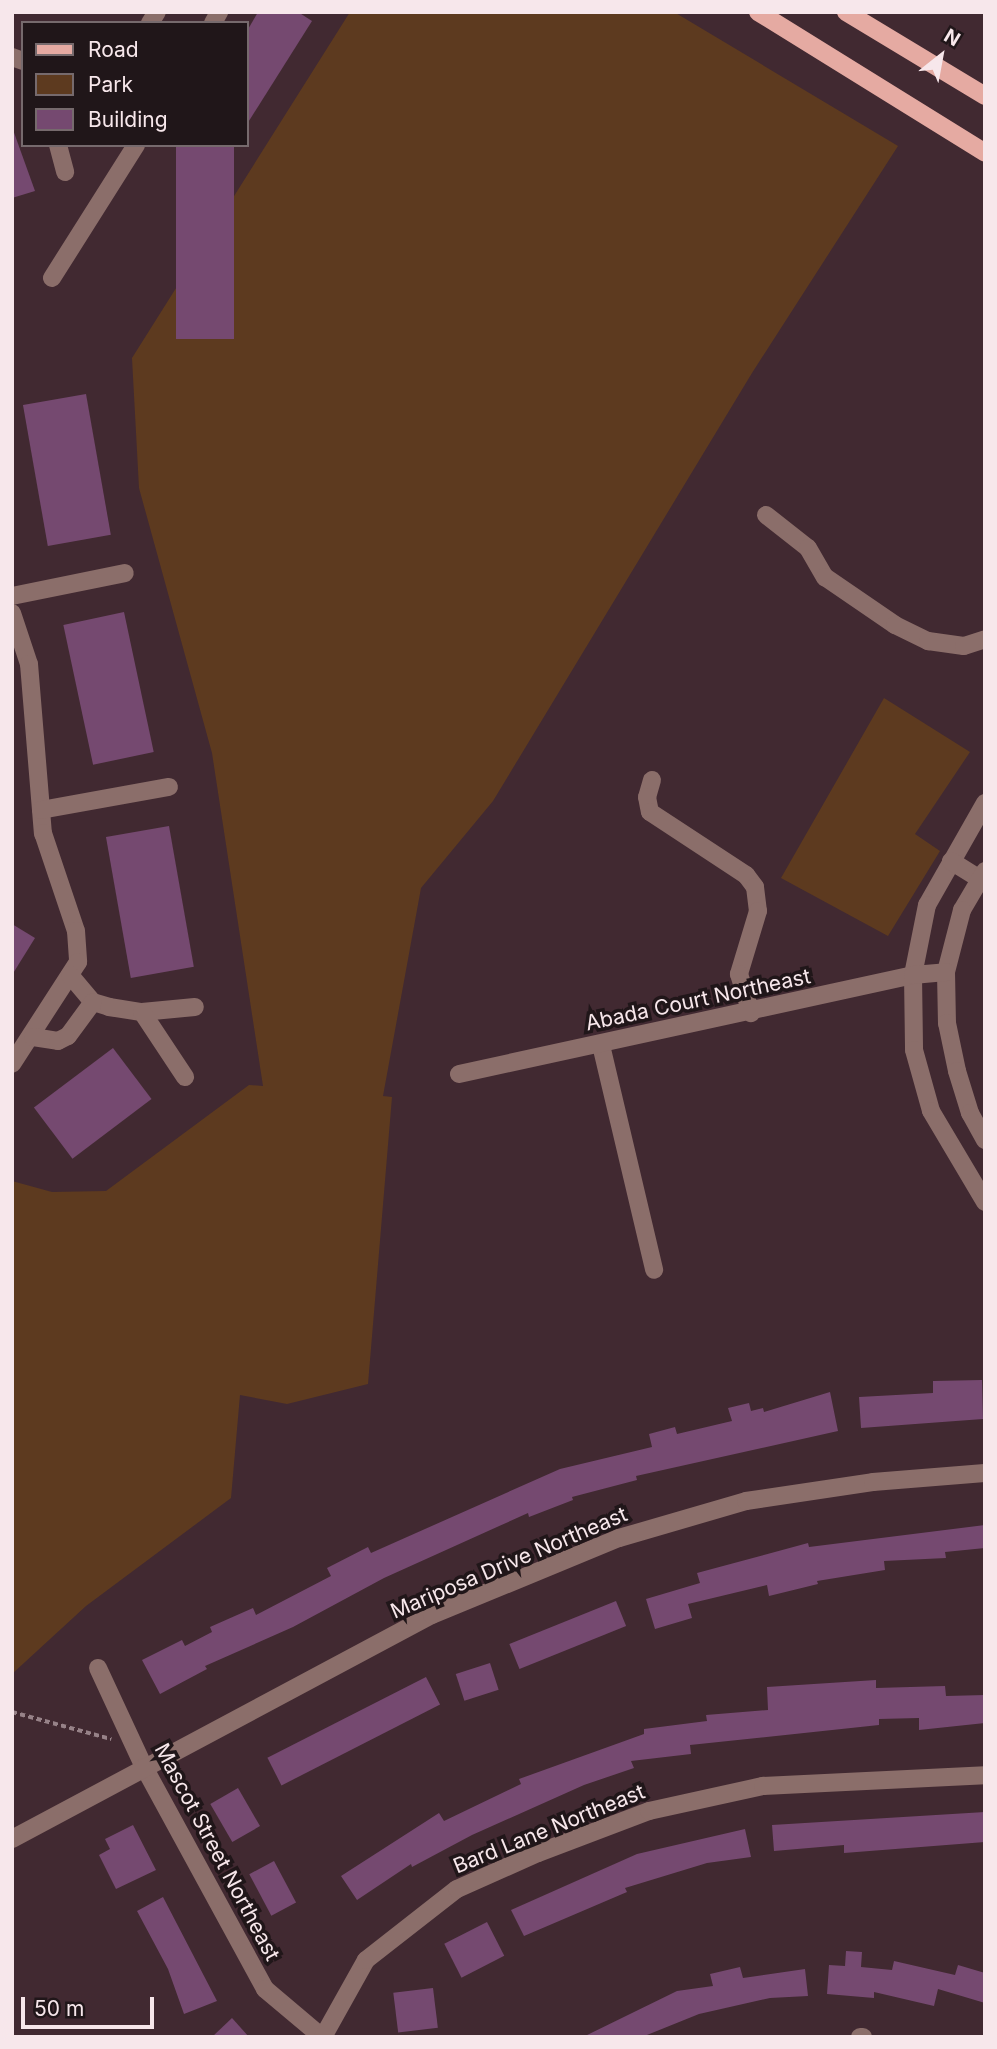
<!DOCTYPE html>
<html>
<head>
<meta charset="utf-8">
<style>
  body { margin:0 }
  #map { position:relative; width:997px; height:2049px; overflow:hidden; background:#412931; font-family:Inter,sans-serif }
  div>[style] { position:absolute }
  [style*='--x'] { left:calc(var(--x)*1px); top:calc(var(--y)*1px); width:calc(var(--w)*1px); rotate:calc(var(--a)*1deg) }
  .green>* { inset:0; background:#5d3a1f }
  .building>* { inset:0; background:#754970; transform-origin:0 0 }
  .path>* { height:3.5px; margin-top:-1.75px; transform-origin:0; background:repeating-linear-gradient(90deg,#978288 0 5px,transparent 0 8.5px) }
  .minor>* { height:18px; margin:-9px; padding:0 9px; transform-origin:9px; border-radius:9px; background:#8b6e6a }
  .major>* { height:18px; margin:-9px; padding:0 9px; transform-origin:9px; border-radius:9px; background:#e5aaa2 }
  span { translate:-50% -50%; white-space:nowrap; text-align:center; line-height:1.15; -webkit-text-stroke:7px #201619; paint-order:stroke }
  .street-label { font-size:21px; color:#f7e7eb }
  .frame { position:absolute; inset:0; border:14px solid #f7e7eb; pointer-events:none }
  .legend { position:absolute; left:21px; top:21px; width:228px; height:126px; box-sizing:border-box; background:#201619; border:2px solid #766a6d; margin:0; padding:9px 12px; list-style:none; font-size:21px; color:#f7e7eb }
  .legend li { display:flex; align-items:center; gap:14px; height:35px }
  .legend b { width:35px; border:2px solid #766a6d }
  .north { position:absolute; left:906px; top:21px; width:70px; height:70px; -webkit-text-stroke:5px #201619; paint-order:stroke; rotate:31deg; font-size:19px; font-weight:700; line-height:28px; text-align:center; color:#f7e7eb }
  .north::after { content:''; display:block; margin:auto; width:24px; height:32px; background:#f7e7eb; clip-path:polygon(50% 0,100% 100%,50% 72%,0 100%) }
  .scale { position:absolute; left:21px; top:1997px; width:133px; height:32px; box-sizing:border-box; border:4px solid #f7e7eb; border-top:0; padding-left:9px; font-size:21px; line-height:24px; white-space:nowrap; color:#f7e7eb; -webkit-text-stroke:5px #201619; paint-order:stroke }
</style>
</head>
<body>
<div id="map">
  <div class="green">
    <div style="clip-path:polygon(350px 12px,674px 12px,898px 146px,752px 373px,493px 801px,421px 888px,383px 1096px,392px 1097px,368px 1384px,287px 1404px,240px 1395px,231px 1498px,86px 1606px,12px 1674px,12px 1181px,52px 1192px,106px 1191px,249px 1085px,263px 1086px,212px 753px,139px 488px,132px 358px)"></div>
    <div style="clip-path:polygon(884px 698px,970px 752px,915px 834px,940px 851px,888px 936px,781px 878px)"></div>
  </div>
  <div class="building">
    <div style="clip-path:polygon(258px 12px,298px 12px,312px 21px,247px 124px,247px 31px)"></div>
    <div style="clip-path:polygon(12px 127px,35px 191px,12px 198px)"></div>
    <div style="left:176px;top:145px;width:58px;height:194px"></div>
    <div style="left:86px;top:394px;width:143px;height:64px;rotate:80deg"></div>
    <div style="left:124px;top:612px;width:143px;height:62px;rotate:78deg"></div>
    <div style="left:169px;top:826px;width:143px;height:64px;rotate:80deg"></div>
    <div style="clip-path:polygon(12px 924px,35px 938px,12px 975px)"></div>
    <div style="left:113px;top:1048px;width:64px;height:99px;rotate:53deg"></div>
    <div style="clip-path:polygon(982px 1380px,983px 1419px,861px 1428px,859px 1397px,933px 1393px,933px 1381px)"></div>
    <div style="clip-path:polygon(830px 1392px,838px 1431px,636px 1476px,637px 1480px,572px 1497px,573px 1500px,529px 1517px,528px 1513px,384px 1578px,293px 1627px,205px 1666px,207px 1669px,160px 1694px,142px 1660px,182px 1640px,185px 1646px,212px 1632px,210px 1627px,253px 1608px,256px 1615px,331px 1576px,327px 1568px,368px 1547px,371px 1553px,560px 1469px,652px 1447px,649px 1434px,675px 1427px,677px 1434px,732px 1421px,728px 1408px,749px 1403px,751px 1411px,763px 1408px,764px 1412px)"></div>
    <div style="clip-path:polygon(985px 1525px,985px 1548px,945px 1552px,946px 1558px,884px 1561px,885px 1570px,817px 1581px,818px 1584px,769px 1596px,767px 1585px,688px 1604px,692px 1618px,655px 1629px,646px 1599px,700px 1583px,697px 1573px,808px 1543px,809px 1547px)"></div>
    <div style="left:616px;top:1601px;width:27px;height:115px;rotate:68deg"></div>
    <div style="left:490px;top:1663px;width:28px;height:36px;rotate:72deg"></div>
    <div style="left:426px;top:1677px;width:31px;height:178px;rotate:63deg"></div>
    <div style="clip-path:polygon(876px 1680px,876px 1688px,945px 1686px,946px 1696px,985px 1695px,985px 1723px,919px 1730px,919px 1718px,879px 1719px,879px 1725px,690px 1745px,691px 1754px,631px 1761px,634px 1768px,584px 1785px,472px 1835px,412px 1867px,411px 1864px,357px 1900px,341px 1876px,439px 1813px,444px 1821px,521px 1784px,519px 1779px,644px 1734px,644px 1729px,707px 1721px,706px 1715px,768px 1710px,767px 1687px)"></div>
    <div style="left:238px;top:1788px;width:44px;height:32px;rotate:60deg"></div>
    <div style="clip-path:polygon(985px 1812px,985px 1842px,844px 1853px,844px 1845px,774px 1851px,772px 1825px)"></div>
    <div style="clip-path:polygon(133px 1825px,156px 1870px,116px 1889px,99px 1855px,110px 1849px,105px 1839px)"></div>
    <div style="clip-path:polygon(745px 1829px,751px 1857px,707px 1863px,625px 1888px,627px 1892px,524px 1936px,511px 1910px,637px 1854px)"></div>
    <div style="left:274px;top:1861px;width:47px;height:28px;rotate:62deg"></div>
    <div style="clip-path:polygon(163px 1897px,217px 2001px,184px 2014px,168px 1969px,137px 1911px)"></div>
    <div style="left:487px;top:1922px;width:38px;height:48px;rotate:63deg"></div>
    <div style="clip-path:polygon(846px 1951px,862px 1952px,861px 1967px,892px 1970px,894px 1961px,955px 1975px,958px 1965px,985px 1973px,985px 2003px,938px 1989px,934px 2006px,874px 1992px,874px 1998px,827px 1994px,829px 1965px,845px 1966px)"></div>
    <div style="clip-path:polygon(740px 1967px,743px 1978px,805px 1969px,808px 1996px,770px 1998px,699px 2014px,642px 2037px,583px 2037px,677px 1991px,713px 1986px,710px 1974px)"></div>
    <div style="left:433px;top:1988px;width:40px;height:40px;rotate:83deg"></div>
    <div style="clip-path:polygon(232px 2018px,249px 2037px,212px 2037px)"></div>
  </div>
  <div class="path">
    <div style="--x:12;--y:1712;--w:103;--a:15.3"></div>
  </div>
  <div class="minor">
    <div style="--x:150;--y:23;--w:13;--a:-58"></div>
    <div style="--x:213;--y:23;--w:13;--a:-61"></div>
    <div style="--x:12;--y:57;--w:12;--a:20"></div>
    <div style="--x:58;--y:145;--w:28;--a:75"></div>
    <div style="--x:52;--y:278;--w:157;--a:-57.7"></div>
    <div style="--x:766;--y:515;--w:53;--a:38.2"></div>
    <div style="--x:808;--y:548;--w:34;--a:60"></div>
    <div style="--x:825;--y:577;--w:85;--a:34.4"></div>
    <div style="--x:895;--y:625;--w:37;--a:26"></div>
    <div style="--x:928;--y:641;--w:36;--a:8"></div>
    <div style="--x:964;--y:646;--w:22;--a:-18"></div>
    <div style="--x:12;--y:596;--w:115;--a:-11.5"></div>
    <div style="--x:12;--y:613;--w:54;--a:71.6"></div>
    <div style="--x:29;--y:664;--w:170;--a:85.3"></div>
    <div style="--x:43;--y:833;--w:103;--a:71.4"></div>
    <div style="--x:76;--y:931;--w:31;--a:86"></div>
    <div style="--x:78;--y:962;--w:121;--a:122.9"></div>
    <div style="--x:652;--y:780;--w:18;--a:106"></div>
    <div style="--x:647;--y:797;--w:15;--a:79"></div>
    <div style="--x:650;--y:812;--w:115;--a:33.3"></div>
    <div style="--x:746;--y:875;--w:15;--a:53"></div>
    <div style="--x:755;--y:887;--w:24;--a:83"></div>
    <div style="--x:758;--y:911;--w:66;--a:106.8"></div>
    <div style="--x:739;--y:974;--w:41;--a:72.9"></div>
    <div style="--x:985;--y:803;--w:117;--a:119.6"></div>
    <div style="--x:927;--y:905;--w:71;--a:101.3"></div>
    <div style="--x:913;--y:975;--w:75;--a:89.2"></div>
    <div style="--x:914;--y:1050;--w:63;--a:74.4"></div>
    <div style="--x:931;--y:1111;--w:106;--a:59.3"></div>
    <div style="--x:41;--y:810;--w:130;--a:-10.2"></div>
    <div style="--x:951;--y:861;--w:40;--a:32"></div>
    <div style="--x:985;--y:871;--w:45;--a:120.5"></div>
    <div style="--x:962;--y:910;--w:64;--a:104.5"></div>
    <div style="--x:946;--y:972;--w:51;--a:88.9"></div>
    <div style="--x:947;--y:1023;--w:49;--a:78.2"></div>
    <div style="--x:957;--y:1071;--w:44;--a:72.8"></div>
    <div style="--x:970;--y:1113;--w:31;--a:61"></div>
    <div style="--x:70;--y:975;--w:35;--a:50"></div>
    <div style="--x:93;--y:1002;--w:17;--a:17"></div>
    <div style="--x:109;--y:1007;--w:33;--a:9"></div>
    <div style="--x:142;--y:1012;--w:53;--a:-5.4"></div>
    <div style="--x:142;--y:1012;--w:78;--a:56.5"></div>
    <div style="--x:33;--y:1037;--w:25;--a:9"></div>
    <div style="--x:58;--y:1041;--w:11;--a:-27"></div>
    <div style="--x:68;--y:1036;--w:42;--a:-53.7"></div>
    <div style="--x:601;--y:1045;--w:231;--a:76.7"></div>
    <div style="--x:459;--y:1074;--w:465;--a:-12.3"></div>
    <div style="--x:913;--y:975;--w:33;--a:-5"></div>
    <div style="--x:98;--y:1668;--w:109;--a:65.1"></div>
    <div style="--x:144;--y:1767;--w:253;--a:61.4"></div>
    <div style="--x:265;--y:1989;--w:75;--a:40.1"></div>
    <div style="--x:12;--y:1839;--w:476;--a:-28.1"></div>
    <div style="--x:432;--y:1615;--w:202;--a:-22.4"></div>
    <div style="--x:619;--y:1538;--w:132;--a:-16.2"></div>
    <div style="--x:746;--y:1501;--w:128;--a:-8.5"></div>
    <div style="--x:873;--y:1482;--w:112;--a:-4.6"></div>
    <div style="--x:323;--y:2037;--w:88;--a:-60.8"></div>
    <div style="--x:366;--y:1960;--w:115;--a:-38"></div>
    <div style="--x:457;--y:1889;--w:89;--a:-24"></div>
    <div style="--x:538;--y:1853;--w:119;--a:-20.7"></div>
    <div style="--x:649;--y:1811;--w:117;--a:-12.4"></div>
    <div style="--x:763;--y:1786;--w:222;--a:-2.8"></div>
    <div style="--x:860;--y:2037;--w:3;--a:0"></div>
  </div>
  <div class="major">
    <div style="--x:758;--y:12;--w:267;--a:31.8"></div>
    <div style="--x:846;--y:12;--w:162;--a:31.1"></div>
  </div>
  <div class="street-label">
    <span style="left:698px;top:1000px;rotate:-12deg">Abada Court Northeast</span>
    <span style="left:509px;top:1563px;rotate:-23deg">Mariposa Drive Northeast</span>
    <span style="left:549px;top:1829px;rotate:-22deg">Bard Lane Northeast</span>
    <span style="left:217px;top:1852px;rotate:62deg">Mascot Street Northeast</span>
  </div>
  <div class="frame"></div>
  <ul class="legend">
  <li><b style="height:9px;background:#e5aaa2"></b>Road</li>
  <li><b style="height:19px;background:#5d3a1f"></b>Park</li>
  <li><b style="height:19px;background:#754970"></b>Building</li>
  </ul>
  <div class="north">N</div>
  <div class="scale">50 m</div>
</div>
</body>
</html>
